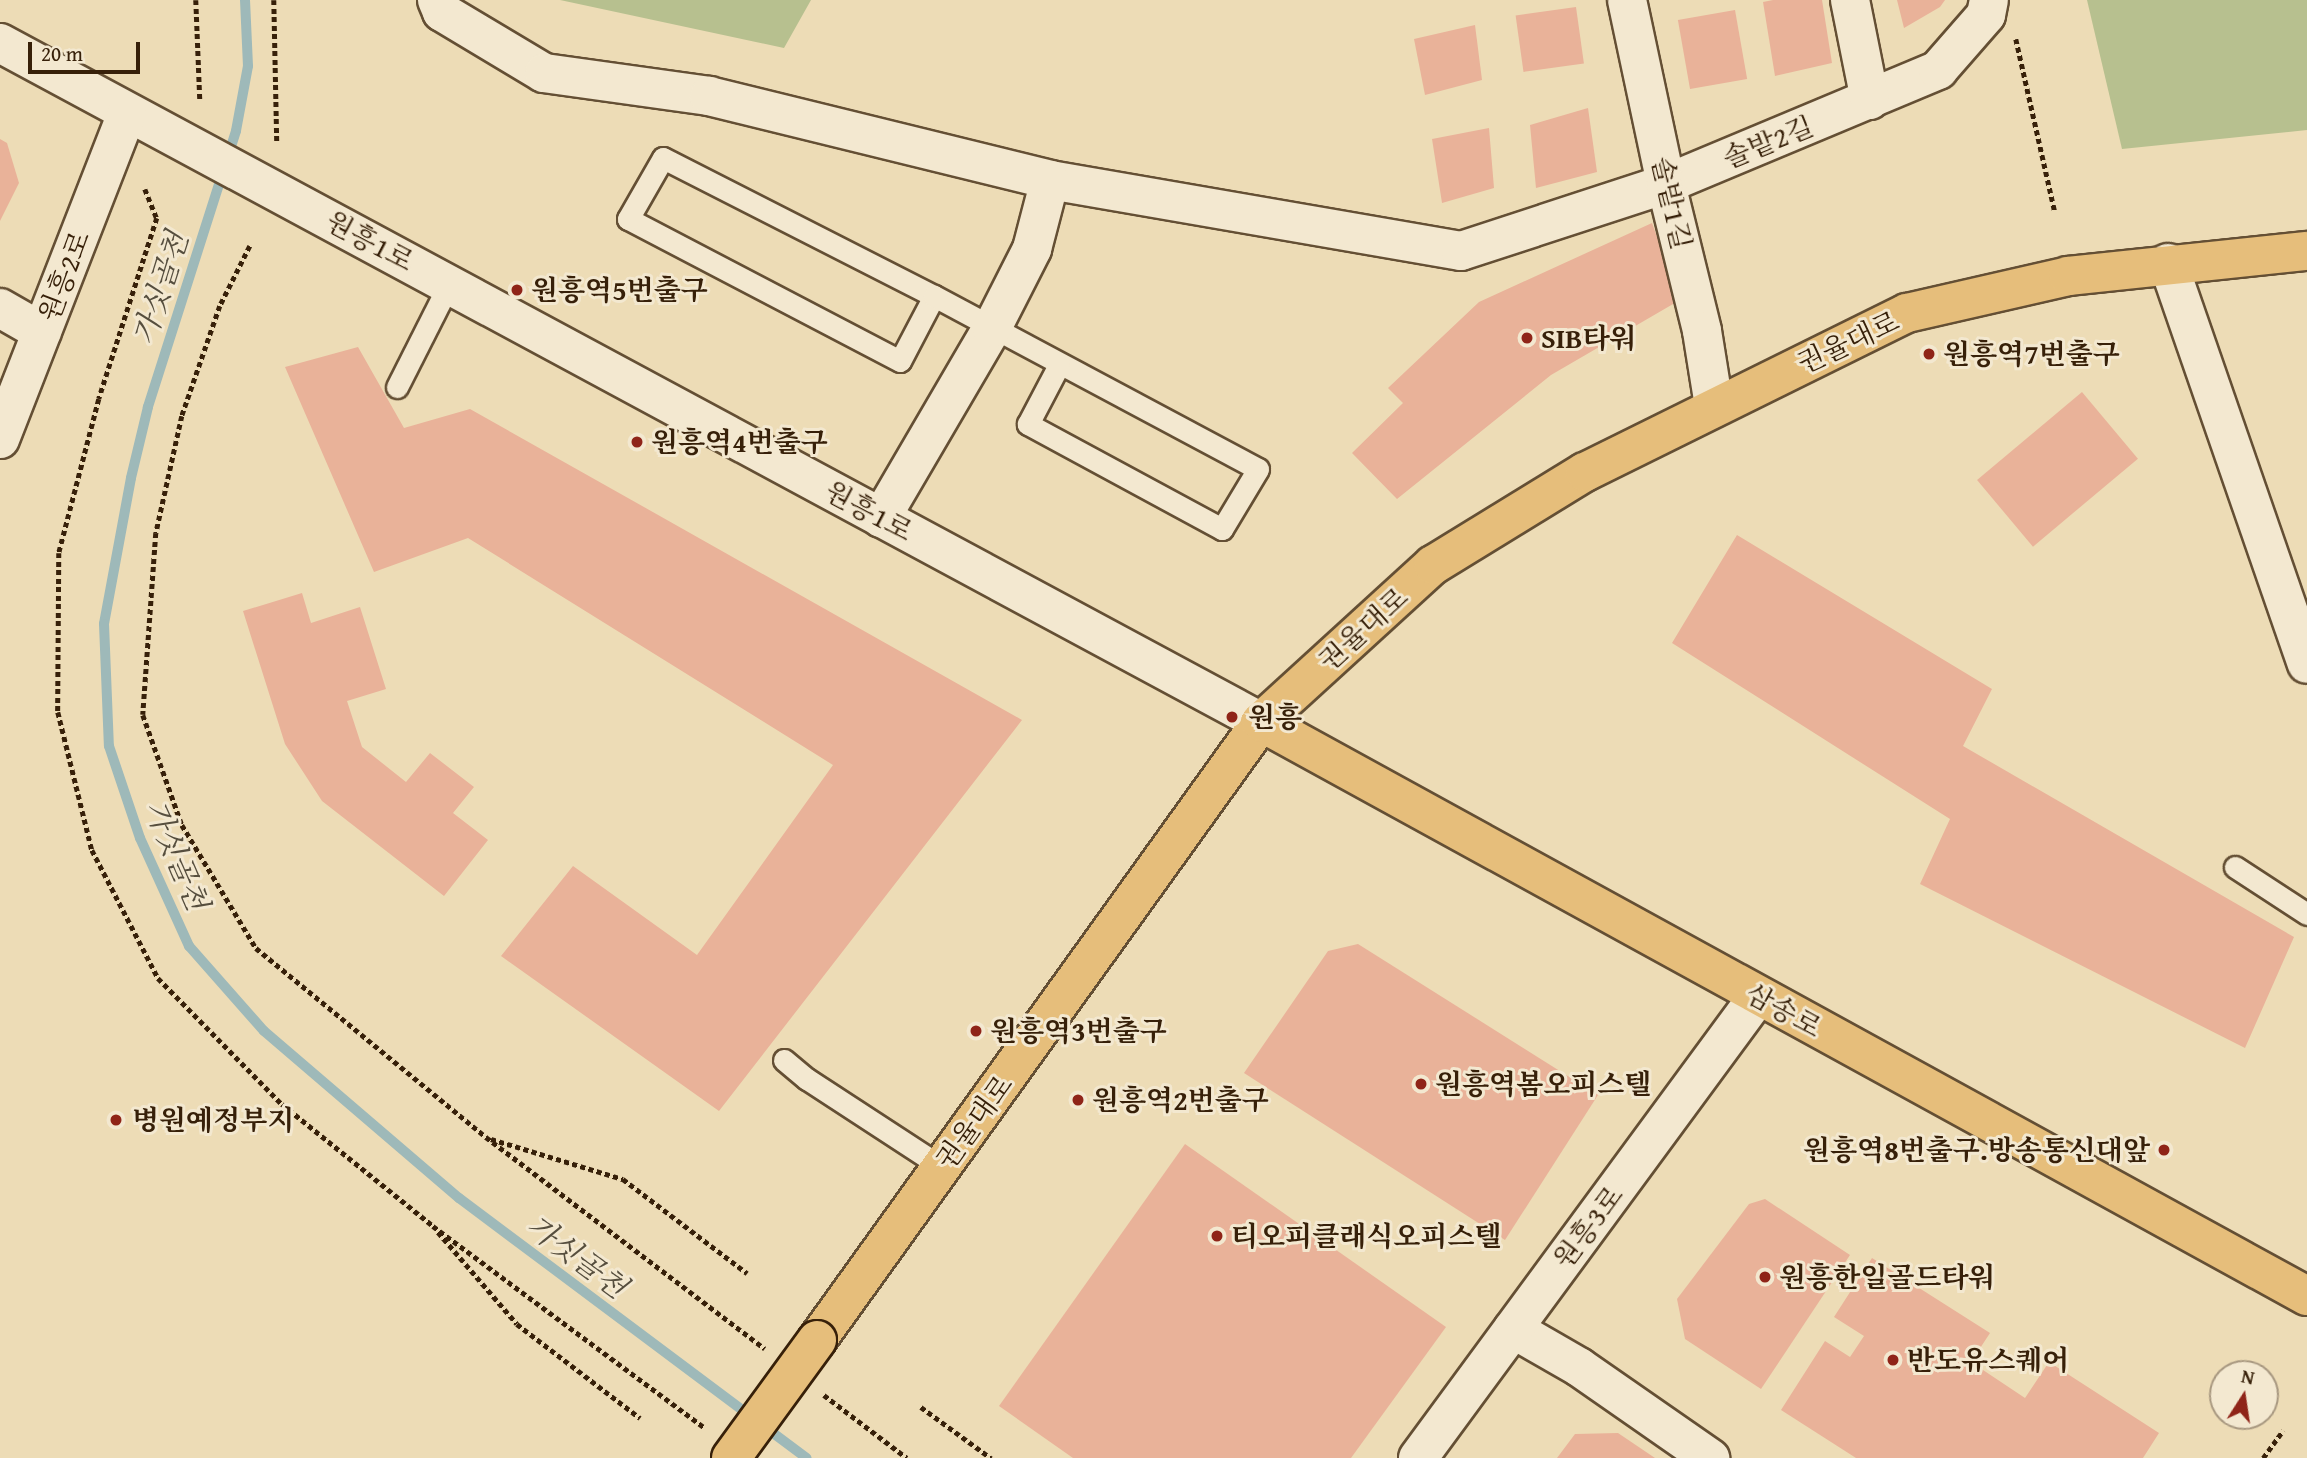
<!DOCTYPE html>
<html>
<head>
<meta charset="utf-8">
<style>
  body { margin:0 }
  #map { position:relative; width:2307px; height:1458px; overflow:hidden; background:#eddcb6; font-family:"Gentium Book Plus","Noto Serif KR",serif }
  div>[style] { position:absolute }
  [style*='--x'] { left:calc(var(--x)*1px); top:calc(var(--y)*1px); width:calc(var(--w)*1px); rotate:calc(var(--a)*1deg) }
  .green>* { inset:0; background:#b7c08f }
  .stream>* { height:10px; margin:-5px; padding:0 5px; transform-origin:5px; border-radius:5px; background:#9eb9b9 }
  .building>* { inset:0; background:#e9b299; transform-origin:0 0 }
  .path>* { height:4.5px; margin-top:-2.25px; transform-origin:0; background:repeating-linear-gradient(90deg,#372009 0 5px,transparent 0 8.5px) }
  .roads { filter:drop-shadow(2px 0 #644f34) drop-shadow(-2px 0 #644f34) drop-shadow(0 2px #644f34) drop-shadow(0 -2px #644f34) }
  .service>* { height:21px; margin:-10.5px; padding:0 10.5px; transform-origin:10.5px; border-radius:10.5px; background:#f3e8d0 }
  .minor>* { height:38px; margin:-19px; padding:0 19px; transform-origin:19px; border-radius:19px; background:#f3e8d0 }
  .tertiary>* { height:38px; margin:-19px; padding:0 19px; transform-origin:19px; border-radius:19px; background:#f3e8d0 }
  .primary>* { height:38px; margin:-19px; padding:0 19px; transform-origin:19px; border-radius:19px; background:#e6be7b }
  .bridges { filter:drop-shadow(2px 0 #372009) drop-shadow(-2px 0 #372009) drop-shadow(0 2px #372009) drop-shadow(0 -2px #372009) }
  .primary-bridge>* { height:38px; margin:-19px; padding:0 19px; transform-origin:19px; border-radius:19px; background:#e6be7b }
  .dots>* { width:19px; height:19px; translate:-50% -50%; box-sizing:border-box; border:4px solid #f3e8d0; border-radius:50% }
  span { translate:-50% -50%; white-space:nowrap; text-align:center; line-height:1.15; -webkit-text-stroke:6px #f3e8d0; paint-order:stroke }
  .street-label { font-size:28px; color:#372009 }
  .poi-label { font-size:28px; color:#372009; font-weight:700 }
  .left { translate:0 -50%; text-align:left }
  .right { translate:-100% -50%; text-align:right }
  .water-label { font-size:30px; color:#564e3e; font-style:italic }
  .north { position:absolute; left:2209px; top:1360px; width:70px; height:70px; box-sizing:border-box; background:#f3e8d0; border:2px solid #a89880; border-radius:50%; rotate:12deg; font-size:19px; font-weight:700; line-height:28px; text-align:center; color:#372009 }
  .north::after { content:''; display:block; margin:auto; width:24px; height:32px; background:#8f2418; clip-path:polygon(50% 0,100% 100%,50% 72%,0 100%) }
  .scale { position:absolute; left:28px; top:42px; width:112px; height:32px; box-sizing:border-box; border:4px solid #372009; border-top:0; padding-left:9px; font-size:21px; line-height:24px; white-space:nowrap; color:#372009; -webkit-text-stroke:5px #f3e8d0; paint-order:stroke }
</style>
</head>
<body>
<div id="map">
  <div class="green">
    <div style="clip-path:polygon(560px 0,811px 0,784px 48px)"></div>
    <div style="clip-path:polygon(2087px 0,2307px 0,2307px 130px,2122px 149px)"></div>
  </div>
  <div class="stream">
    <div style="--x:245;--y:0;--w:66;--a:87.4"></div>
    <div style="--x:248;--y:66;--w:66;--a:100.5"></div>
    <div style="--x:236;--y:131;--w:290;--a:107.7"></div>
    <div style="--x:148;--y:407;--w:73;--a:103.5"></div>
    <div style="--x:131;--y:478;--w:148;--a:100.5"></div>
    <div style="--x:104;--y:624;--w:122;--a:87.7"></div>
    <div style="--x:109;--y:746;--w:97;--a:71.4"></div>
    <div style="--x:140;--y:838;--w:119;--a:65.6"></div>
    <div style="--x:189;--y:946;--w:113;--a:48.6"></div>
    <div style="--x:264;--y:1031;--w:257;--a:40.6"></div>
    <div style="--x:459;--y:1198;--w:434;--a:36.8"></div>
  </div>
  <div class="building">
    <div style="clip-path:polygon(1773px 0,1822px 0,1832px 63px,1775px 76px,1763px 2px)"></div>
    <div style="clip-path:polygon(1897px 0,1945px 0,1940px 7px,1904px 28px)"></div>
    <div style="left:1576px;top:7px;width:57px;height:61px;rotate:82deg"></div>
    <div style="left:1735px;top:10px;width:70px;height:58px;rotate:80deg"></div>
    <div style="clip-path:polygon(1475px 25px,1482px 80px,1425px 95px,1414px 39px)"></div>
    <div style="clip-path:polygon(1588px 108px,1597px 172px,1536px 188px,1530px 125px)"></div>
    <div style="clip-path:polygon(1489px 128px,1494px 188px,1442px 203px,1432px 139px)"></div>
    <div style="clip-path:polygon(0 139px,7px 143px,19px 183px,0 221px)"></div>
    <div style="clip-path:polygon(1652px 223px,1680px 300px,1551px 375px,1397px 499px,1352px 453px,1403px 403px,1388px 388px,1479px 302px)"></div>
    <div style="clip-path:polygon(358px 347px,404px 428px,470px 409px,1022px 720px,719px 1111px,501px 956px,573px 866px,697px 955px,833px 765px,468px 538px,374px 572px,285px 367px)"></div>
    <div style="left:2082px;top:392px;width:87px;height:137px;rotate:50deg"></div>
    <div style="clip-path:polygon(1737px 535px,1992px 689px,1963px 746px,2294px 937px,2245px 1048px,1920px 884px,1950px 819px,1672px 643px)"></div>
    <div style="clip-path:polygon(302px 593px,311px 623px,360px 607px,386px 689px,347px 701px,362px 747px,406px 782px,430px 753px,474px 787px,453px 813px,488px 840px,444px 896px,322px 801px,285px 744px,243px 611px)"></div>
    <div style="clip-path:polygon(1358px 944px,1598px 1095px,1505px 1240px,1244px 1073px,1328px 951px)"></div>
    <div style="clip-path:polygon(1185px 1144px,1446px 1327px,1351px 1458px,1073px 1458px,999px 1406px)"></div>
    <div style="clip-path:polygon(1765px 1199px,1850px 1255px,1761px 1389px,1685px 1339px,1677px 1299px,1749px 1204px)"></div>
    <div style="clip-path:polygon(1872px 1258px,1990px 1333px,1971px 1362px,2025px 1398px,2049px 1362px,2159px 1433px,2143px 1458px,1856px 1458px,1781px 1410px,1825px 1341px,1850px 1357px,1864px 1336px,1834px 1317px)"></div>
    <div style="clip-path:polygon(1618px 1433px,1655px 1458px,1557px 1458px,1575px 1434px)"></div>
  </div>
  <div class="path">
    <div style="--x:196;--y:0;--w:100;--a:87.7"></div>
    <div style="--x:274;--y:0;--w:141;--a:88.8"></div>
    <div style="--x:2016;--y:39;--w:177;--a:77.3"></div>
    <div style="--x:145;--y:189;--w:31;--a:68"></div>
    <div style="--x:157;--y:218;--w:190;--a:107.8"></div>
    <div style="--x:99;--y:399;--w:159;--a:104.6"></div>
    <div style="--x:59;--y:553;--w:159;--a:90.4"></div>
    <div style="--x:58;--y:712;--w:142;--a:76.2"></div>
    <div style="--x:92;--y:850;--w:144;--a:62.7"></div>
    <div style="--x:158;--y:978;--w:177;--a:45.5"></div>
    <div style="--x:282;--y:1104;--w:194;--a:38.9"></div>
    <div style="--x:433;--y:1226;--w:339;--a:36.6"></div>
    <div style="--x:250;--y:246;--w:67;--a:116.6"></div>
    <div style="--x:220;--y:306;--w:116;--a:109.1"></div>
    <div style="--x:182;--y:416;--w:120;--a:102.5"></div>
    <div style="--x:156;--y:533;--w:182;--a:94.1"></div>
    <div style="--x:143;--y:715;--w:117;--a:70.5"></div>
    <div style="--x:182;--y:825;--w:144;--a:59"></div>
    <div style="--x:256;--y:948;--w:298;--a:39.4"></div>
    <div style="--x:486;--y:1137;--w:350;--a:37.2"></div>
    <div style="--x:491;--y:1139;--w:138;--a:16.9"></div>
    <div style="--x:623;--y:1179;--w:156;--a:37.2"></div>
    <div style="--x:438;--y:1232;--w:121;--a:49.3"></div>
    <div style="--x:517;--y:1324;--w:155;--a:37.4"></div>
    <div style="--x:824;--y:1395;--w:104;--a:37.2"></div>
    <div style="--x:921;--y:1407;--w:87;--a:36.1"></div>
    <div style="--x:2263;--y:1458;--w:34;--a:-54"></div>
  </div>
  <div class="roads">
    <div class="service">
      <div style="--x:934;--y:296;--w:73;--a:117.6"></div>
      <div style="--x:900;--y:361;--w:307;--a:-152.4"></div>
      <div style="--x:628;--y:219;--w:70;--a:-60.2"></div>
      <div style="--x:663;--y:158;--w:304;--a:27"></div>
      <div style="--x:934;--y:296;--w:367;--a:28.1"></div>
      <div style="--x:1258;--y:469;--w:70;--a:121"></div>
      <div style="--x:1222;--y:529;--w:221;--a:-151.6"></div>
      <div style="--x:1028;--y:424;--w:67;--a:-62.3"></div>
      <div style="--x:397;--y:387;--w:115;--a:-63.2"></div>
      <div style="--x:2235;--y:867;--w:86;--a:33.1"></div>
      <div style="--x:784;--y:1060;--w:30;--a:40"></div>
      <div style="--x:807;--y:1079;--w:161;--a:33.1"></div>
    </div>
    <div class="minor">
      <div style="--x:437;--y:0;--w:13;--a:67"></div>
      <div style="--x:442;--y:12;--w:119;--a:30.9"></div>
      <div style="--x:544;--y:73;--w:167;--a:7.9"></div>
      <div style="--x:709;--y:96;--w:351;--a:13.8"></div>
      <div style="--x:1050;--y:180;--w:417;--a:9.8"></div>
      <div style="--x:1461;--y:251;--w:216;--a:-18.1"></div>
      <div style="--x:1666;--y:184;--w:295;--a:-22.7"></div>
      <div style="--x:1938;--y:70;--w:73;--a:-48.9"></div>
      <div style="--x:1986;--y:15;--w:15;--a:-79"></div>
      <div style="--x:1627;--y:0;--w:188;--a:78"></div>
      <div style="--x:1666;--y:184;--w:151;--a:76.2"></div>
      <div style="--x:1702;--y:331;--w:76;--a:80.9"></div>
      <div style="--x:1850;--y:0;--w:102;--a:78.7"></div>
      <div style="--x:0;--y:308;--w:48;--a:29.7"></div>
      <div style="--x:881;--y:518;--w:220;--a:-59.7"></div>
      <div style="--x:992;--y:328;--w:89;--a:-63.1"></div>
      <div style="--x:1032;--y:249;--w:71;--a:-75.4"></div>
      <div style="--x:1513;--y:1329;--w:76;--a:29.9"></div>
      <div style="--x:1579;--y:1367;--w:160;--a:34.8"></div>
    </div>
    <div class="tertiary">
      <div style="--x:0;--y:43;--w:1432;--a:28.3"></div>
      <div style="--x:2168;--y:263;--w:424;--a:70.9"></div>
      <div style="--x:0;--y:439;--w:350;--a:-68.7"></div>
      <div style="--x:1418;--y:1458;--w:574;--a:-53.65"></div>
    </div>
    <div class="primary">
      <div style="--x:1261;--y:722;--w:1193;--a:28.76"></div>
      <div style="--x:817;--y:1340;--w:761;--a:-54.3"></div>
      <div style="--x:1261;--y:722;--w:233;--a:-42.4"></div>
      <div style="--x:1433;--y:565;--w:178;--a:-31.5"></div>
      <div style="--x:1585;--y:472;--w:359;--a:-26.3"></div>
      <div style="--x:1907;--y:313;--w:165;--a:-12.9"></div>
      <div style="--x:2068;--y:276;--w:240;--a:-6"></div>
    </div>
  </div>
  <div class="bridges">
    <div class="primary-bridge">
      <div style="--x:731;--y:1458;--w:146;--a:-53.9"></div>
    </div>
  </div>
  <div class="dots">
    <div style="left:517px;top:290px;background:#8f2418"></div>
    <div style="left:1527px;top:338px;background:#8f2418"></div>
    <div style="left:1929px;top:354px;background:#8f2418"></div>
    <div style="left:637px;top:442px;background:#8f2418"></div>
    <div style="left:1232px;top:717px;background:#8f2418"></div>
    <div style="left:976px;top:1031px;background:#8f2418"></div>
    <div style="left:1421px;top:1084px;background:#8f2418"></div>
    <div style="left:1078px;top:1100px;background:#8f2418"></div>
    <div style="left:116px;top:1120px;background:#8f2418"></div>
    <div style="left:2164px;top:1150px;background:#8f2418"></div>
    <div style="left:1217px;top:1236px;background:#8f2418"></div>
    <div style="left:1765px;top:1277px;background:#8f2418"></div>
    <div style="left:1893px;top:1360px;background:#8f2418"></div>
  </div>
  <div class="street-label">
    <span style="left:1768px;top:142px;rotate:-22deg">솔밭2길</span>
    <span style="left:1672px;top:203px;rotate:77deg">솔밭1길</span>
    <span style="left:370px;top:241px;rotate:28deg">원흥1로</span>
    <span style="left:64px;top:276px;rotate:-69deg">원흥2로</span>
    <span style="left:1848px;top:342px;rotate:-25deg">권율대로</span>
    <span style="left:869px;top:511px;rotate:28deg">원흥1로</span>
    <span style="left:1363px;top:629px;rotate:-42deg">권율대로</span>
    <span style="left:1784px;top:1010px;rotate:29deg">삼송로</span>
    <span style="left:974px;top:1122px;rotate:-54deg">권율대로</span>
    <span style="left:1588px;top:1227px;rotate:-53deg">원흥3로</span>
  </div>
  <div class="poi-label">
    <span class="left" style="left:531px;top:290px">원흥역5번출구</span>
    <span class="left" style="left:1541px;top:338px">SIB타워</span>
    <span class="left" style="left:1943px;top:354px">원흥역7번출구</span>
    <span class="left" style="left:651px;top:442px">원흥역4번출구</span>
    <span class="left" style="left:1248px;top:717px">원흥</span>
    <span class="left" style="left:990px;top:1031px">원흥역3번출구</span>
    <span class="left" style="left:1435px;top:1084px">원흥역봄오피스텔</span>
    <span class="left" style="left:1092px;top:1100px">원흥역2번출구</span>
    <span class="left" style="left:132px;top:1120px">병원예정부지</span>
    <span class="right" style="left:2150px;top:1150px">원흥역8번출구.방송통신대앞</span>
    <span class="left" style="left:1231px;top:1236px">티오피클래식오피스텔</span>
    <span class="left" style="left:1779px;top:1277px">원흥한일골드타워</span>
    <span class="left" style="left:1907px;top:1360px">반도유스퀘어</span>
  </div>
  <div class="water-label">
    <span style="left:160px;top:288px;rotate:-72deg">가싯골천</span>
    <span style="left:177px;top:855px;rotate:67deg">가싯골천</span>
    <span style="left:577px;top:1256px;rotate:37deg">가싯골천</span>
  </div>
  <div class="north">N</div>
  <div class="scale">20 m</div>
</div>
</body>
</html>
